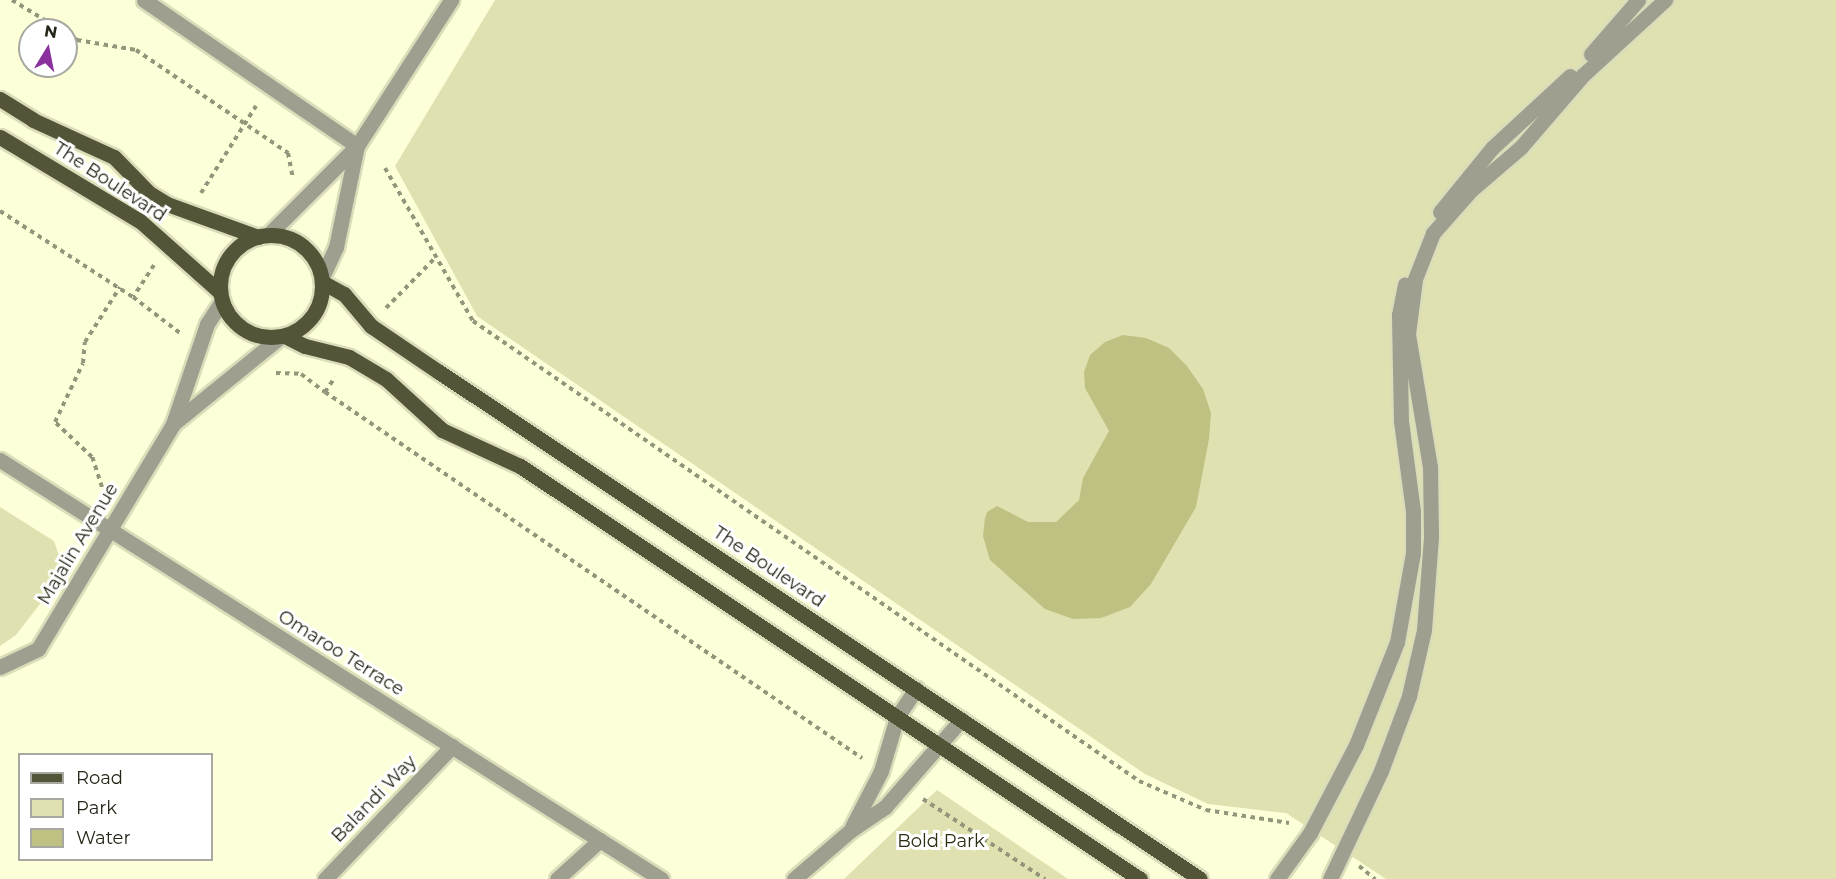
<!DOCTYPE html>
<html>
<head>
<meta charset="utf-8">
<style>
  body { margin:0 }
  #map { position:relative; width:1836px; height:879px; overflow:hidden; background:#fdffd8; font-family:Montserrat,sans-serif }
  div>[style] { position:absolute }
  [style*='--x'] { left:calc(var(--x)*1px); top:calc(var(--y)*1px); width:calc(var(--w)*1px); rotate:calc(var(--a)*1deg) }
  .green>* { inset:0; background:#dfe2b0 }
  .water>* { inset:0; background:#bfc183 }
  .path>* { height:4px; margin-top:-2px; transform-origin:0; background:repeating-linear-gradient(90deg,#94967b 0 4.5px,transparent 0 9px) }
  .roads { filter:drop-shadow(2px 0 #dbdcb9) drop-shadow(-2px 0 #dbdcb9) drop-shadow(0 2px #dbdcb9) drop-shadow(0 -2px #dbdcb9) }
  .minor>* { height:15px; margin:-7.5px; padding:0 7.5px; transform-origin:7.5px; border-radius:7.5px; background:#9e9f8f }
  .major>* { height:15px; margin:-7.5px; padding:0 7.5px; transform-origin:7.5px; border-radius:7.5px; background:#535438 }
  .major>.ring { margin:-7.5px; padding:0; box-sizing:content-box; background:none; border:15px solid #535438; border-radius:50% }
  span { translate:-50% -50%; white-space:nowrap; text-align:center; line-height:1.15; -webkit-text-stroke:6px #fff; paint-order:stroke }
  .street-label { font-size:18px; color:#262618 }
  .park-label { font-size:18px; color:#2c2d10 }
  .legend { position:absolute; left:18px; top:753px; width:195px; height:108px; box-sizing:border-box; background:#fff; border:2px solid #a8a8a3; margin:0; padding:8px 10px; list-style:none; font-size:18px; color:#262618 }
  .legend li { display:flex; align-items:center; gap:12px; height:30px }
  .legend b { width:30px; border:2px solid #a8a8a3 }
  .north { position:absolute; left:18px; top:18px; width:60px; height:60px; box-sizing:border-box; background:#fff; border:2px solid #a8a8a3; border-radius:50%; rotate:10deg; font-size:16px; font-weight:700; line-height:24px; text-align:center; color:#262618 }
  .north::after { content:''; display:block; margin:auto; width:21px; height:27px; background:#8a319e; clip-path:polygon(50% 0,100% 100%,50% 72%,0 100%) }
</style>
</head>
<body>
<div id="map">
  <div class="green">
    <div style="clip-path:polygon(495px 0,1836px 0,1836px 879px,1386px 879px,1286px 813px,1208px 804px,1145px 774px,477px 316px,395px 166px)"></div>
    <div style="clip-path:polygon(0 507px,54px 541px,60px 559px,43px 600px,16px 635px,0 646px)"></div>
    <div style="clip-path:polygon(937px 790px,1068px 879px,844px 879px)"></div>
  </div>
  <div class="water">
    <div style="clip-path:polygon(1123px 335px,1146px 338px,1169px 348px,1187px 366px,1203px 389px,1211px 413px,1209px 439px,1196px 507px,1151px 584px,1130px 607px,1101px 618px,1073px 619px,1045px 609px,990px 560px,983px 536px,985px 518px,987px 512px,997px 506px,1028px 522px,1056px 522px,1079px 500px,1083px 478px,1109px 431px,1085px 388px,1084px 372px,1090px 355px,1105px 342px)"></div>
  </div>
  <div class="path">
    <div style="--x:12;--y:0;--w:57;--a:31.5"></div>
    <div style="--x:66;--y:33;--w:13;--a:32"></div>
    <div style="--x:77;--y:40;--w:60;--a:9.6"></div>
    <div style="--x:136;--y:50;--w:184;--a:34.1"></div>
    <div style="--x:288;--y:153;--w:26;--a:79"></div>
    <div style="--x:385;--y:168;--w:177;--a:60.1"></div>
    <div style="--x:473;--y:321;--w:809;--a:34.63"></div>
    <div style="--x:1139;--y:781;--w:73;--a:23.4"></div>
    <div style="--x:1206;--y:810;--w:84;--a:8.9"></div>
    <div style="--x:201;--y:193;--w:103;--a:-57.7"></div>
    <div style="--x:0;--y:211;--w:158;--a:32.9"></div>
    <div style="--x:154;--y:265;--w:38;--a:123"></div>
    <div style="--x:133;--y:297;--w:59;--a:37.5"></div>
    <div style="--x:386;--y:308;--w:71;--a:-45.6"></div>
    <div style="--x:276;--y:373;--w:25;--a:2"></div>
    <div style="--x:301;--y:374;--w:30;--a:37"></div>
    <div style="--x:325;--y:392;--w:18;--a:-56"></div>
    <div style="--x:325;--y:392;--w:650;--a:34.28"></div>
    <div style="--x:102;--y:487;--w:32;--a:-108"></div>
    <div style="--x:92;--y:457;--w:51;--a:-136.6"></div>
    <div style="--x:55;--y:422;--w:65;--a:-64.6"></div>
    <div style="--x:83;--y:363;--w:21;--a:-85"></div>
    <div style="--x:85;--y:342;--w:65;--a:-57.5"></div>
    <div style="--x:923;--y:799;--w:146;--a:33.3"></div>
    <div style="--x:1359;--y:866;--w:21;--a:39"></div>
  </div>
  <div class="roads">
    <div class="minor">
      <div style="--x:144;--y:0;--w:258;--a:34.4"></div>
      <div style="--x:1591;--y:54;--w:72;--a:-49"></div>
      <div style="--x:1440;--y:212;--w:82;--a:-50.9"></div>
      <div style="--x:1492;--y:148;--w:106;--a:-42.7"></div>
      <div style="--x:268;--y:235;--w:126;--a:-45"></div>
      <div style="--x:357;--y:146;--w:174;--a:-57.2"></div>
      <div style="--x:322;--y:277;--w:33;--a:-65"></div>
      <div style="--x:336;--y:247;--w:103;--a:-78.3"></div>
      <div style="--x:173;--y:424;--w:138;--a:-39.1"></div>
      <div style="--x:0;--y:460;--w:783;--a:32.37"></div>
      <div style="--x:0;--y:667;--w:42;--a:-25.3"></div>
      <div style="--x:38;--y:649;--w:262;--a:-59"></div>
      <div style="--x:173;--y:424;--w:106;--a:-71.2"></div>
      <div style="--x:207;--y:324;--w:27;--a:-57"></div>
      <div style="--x:852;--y:827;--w:63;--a:-62.6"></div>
      <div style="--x:881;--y:771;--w:56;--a:-73.5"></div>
      <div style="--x:897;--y:717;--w:34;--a:-56"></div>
      <div style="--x:325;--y:879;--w:184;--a:-46.3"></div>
      <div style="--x:557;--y:879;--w:58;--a:-42.2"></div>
      <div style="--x:794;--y:879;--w:75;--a:-40.7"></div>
      <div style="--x:851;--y:830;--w:41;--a:-34.1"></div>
      <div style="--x:885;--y:807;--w:116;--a:-48.9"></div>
      <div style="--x:1277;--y:879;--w:57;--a:-54.3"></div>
      <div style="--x:1310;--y:833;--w:99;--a:-62.4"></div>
      <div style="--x:1356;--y:745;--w:111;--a:-68.3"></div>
      <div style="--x:1397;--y:642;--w:90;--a:-79.8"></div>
      <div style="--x:1413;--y:553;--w:42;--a:-90"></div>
      <div style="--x:1413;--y:511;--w:91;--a:-97.6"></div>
      <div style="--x:1401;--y:421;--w:106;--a:-91.1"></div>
      <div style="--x:1399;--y:315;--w:31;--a:-79"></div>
      <div style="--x:1330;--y:879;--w:119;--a:-64.7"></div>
      <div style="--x:1381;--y:771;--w:80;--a:-69.5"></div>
      <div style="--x:1409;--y:696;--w:68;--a:-77.2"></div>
      <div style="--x:1424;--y:630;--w:94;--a:-85.7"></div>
      <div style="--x:1431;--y:536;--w:69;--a:-90.8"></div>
      <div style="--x:1430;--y:467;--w:135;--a:-99.4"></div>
      <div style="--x:1408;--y:334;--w:55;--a:-82.7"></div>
      <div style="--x:1415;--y:279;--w:49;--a:-68.6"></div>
      <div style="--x:1433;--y:233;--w:57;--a:-48.5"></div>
      <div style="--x:1471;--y:190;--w:66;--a:-40.7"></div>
      <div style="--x:1521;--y:147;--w:94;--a:-49.3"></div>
      <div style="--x:1582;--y:76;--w:113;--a:-42.5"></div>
    </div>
    <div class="major">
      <div style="--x:0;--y:99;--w:39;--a:32"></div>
      <div style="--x:33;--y:120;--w:89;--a:24.6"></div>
      <div style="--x:114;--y:157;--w:50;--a:45.8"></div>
      <div style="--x:149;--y:193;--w:21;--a:31"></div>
      <div style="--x:167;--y:204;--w:97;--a:19.9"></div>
      <div style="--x:0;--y:137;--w:163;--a:31"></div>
      <div style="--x:140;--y:221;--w:107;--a:41.6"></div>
      <div class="ring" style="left:220px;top:235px;width:87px;height:87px"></div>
      <div style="--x:322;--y:282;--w:25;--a:29"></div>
      <div style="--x:344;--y:294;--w:42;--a:49.8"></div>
      <div style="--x:371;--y:326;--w:82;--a:34.1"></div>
      <div style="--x:439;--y:372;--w:914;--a:33.67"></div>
      <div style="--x:285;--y:336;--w:22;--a:27"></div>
      <div style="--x:305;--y:346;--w:45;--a:14"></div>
      <div style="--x:349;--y:357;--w:43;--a:30.7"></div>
      <div style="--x:386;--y:379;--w:76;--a:42.3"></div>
      <div style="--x:442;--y:430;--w:86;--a:24.8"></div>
      <div style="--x:520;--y:466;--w:745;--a:33.67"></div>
    </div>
  </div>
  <div class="street-label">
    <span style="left:110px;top:182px;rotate:33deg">The Boulevard</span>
    <span style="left:78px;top:544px;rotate:-59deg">Majalin Avenue</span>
    <span style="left:769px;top:567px;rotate:34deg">The Boulevard</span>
    <span style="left:341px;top:653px;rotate:32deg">Omaroo Terrace</span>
    <span style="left:374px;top:799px;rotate:-46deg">Balandi Way</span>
  </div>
  <div class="park-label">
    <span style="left:941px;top:841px">Bold Park</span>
  </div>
  <ul class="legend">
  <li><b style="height:8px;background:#535438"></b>Road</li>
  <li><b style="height:16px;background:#dfe2b0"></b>Park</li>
  <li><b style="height:16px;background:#bfc183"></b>Water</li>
  </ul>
  <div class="north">N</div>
</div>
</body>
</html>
